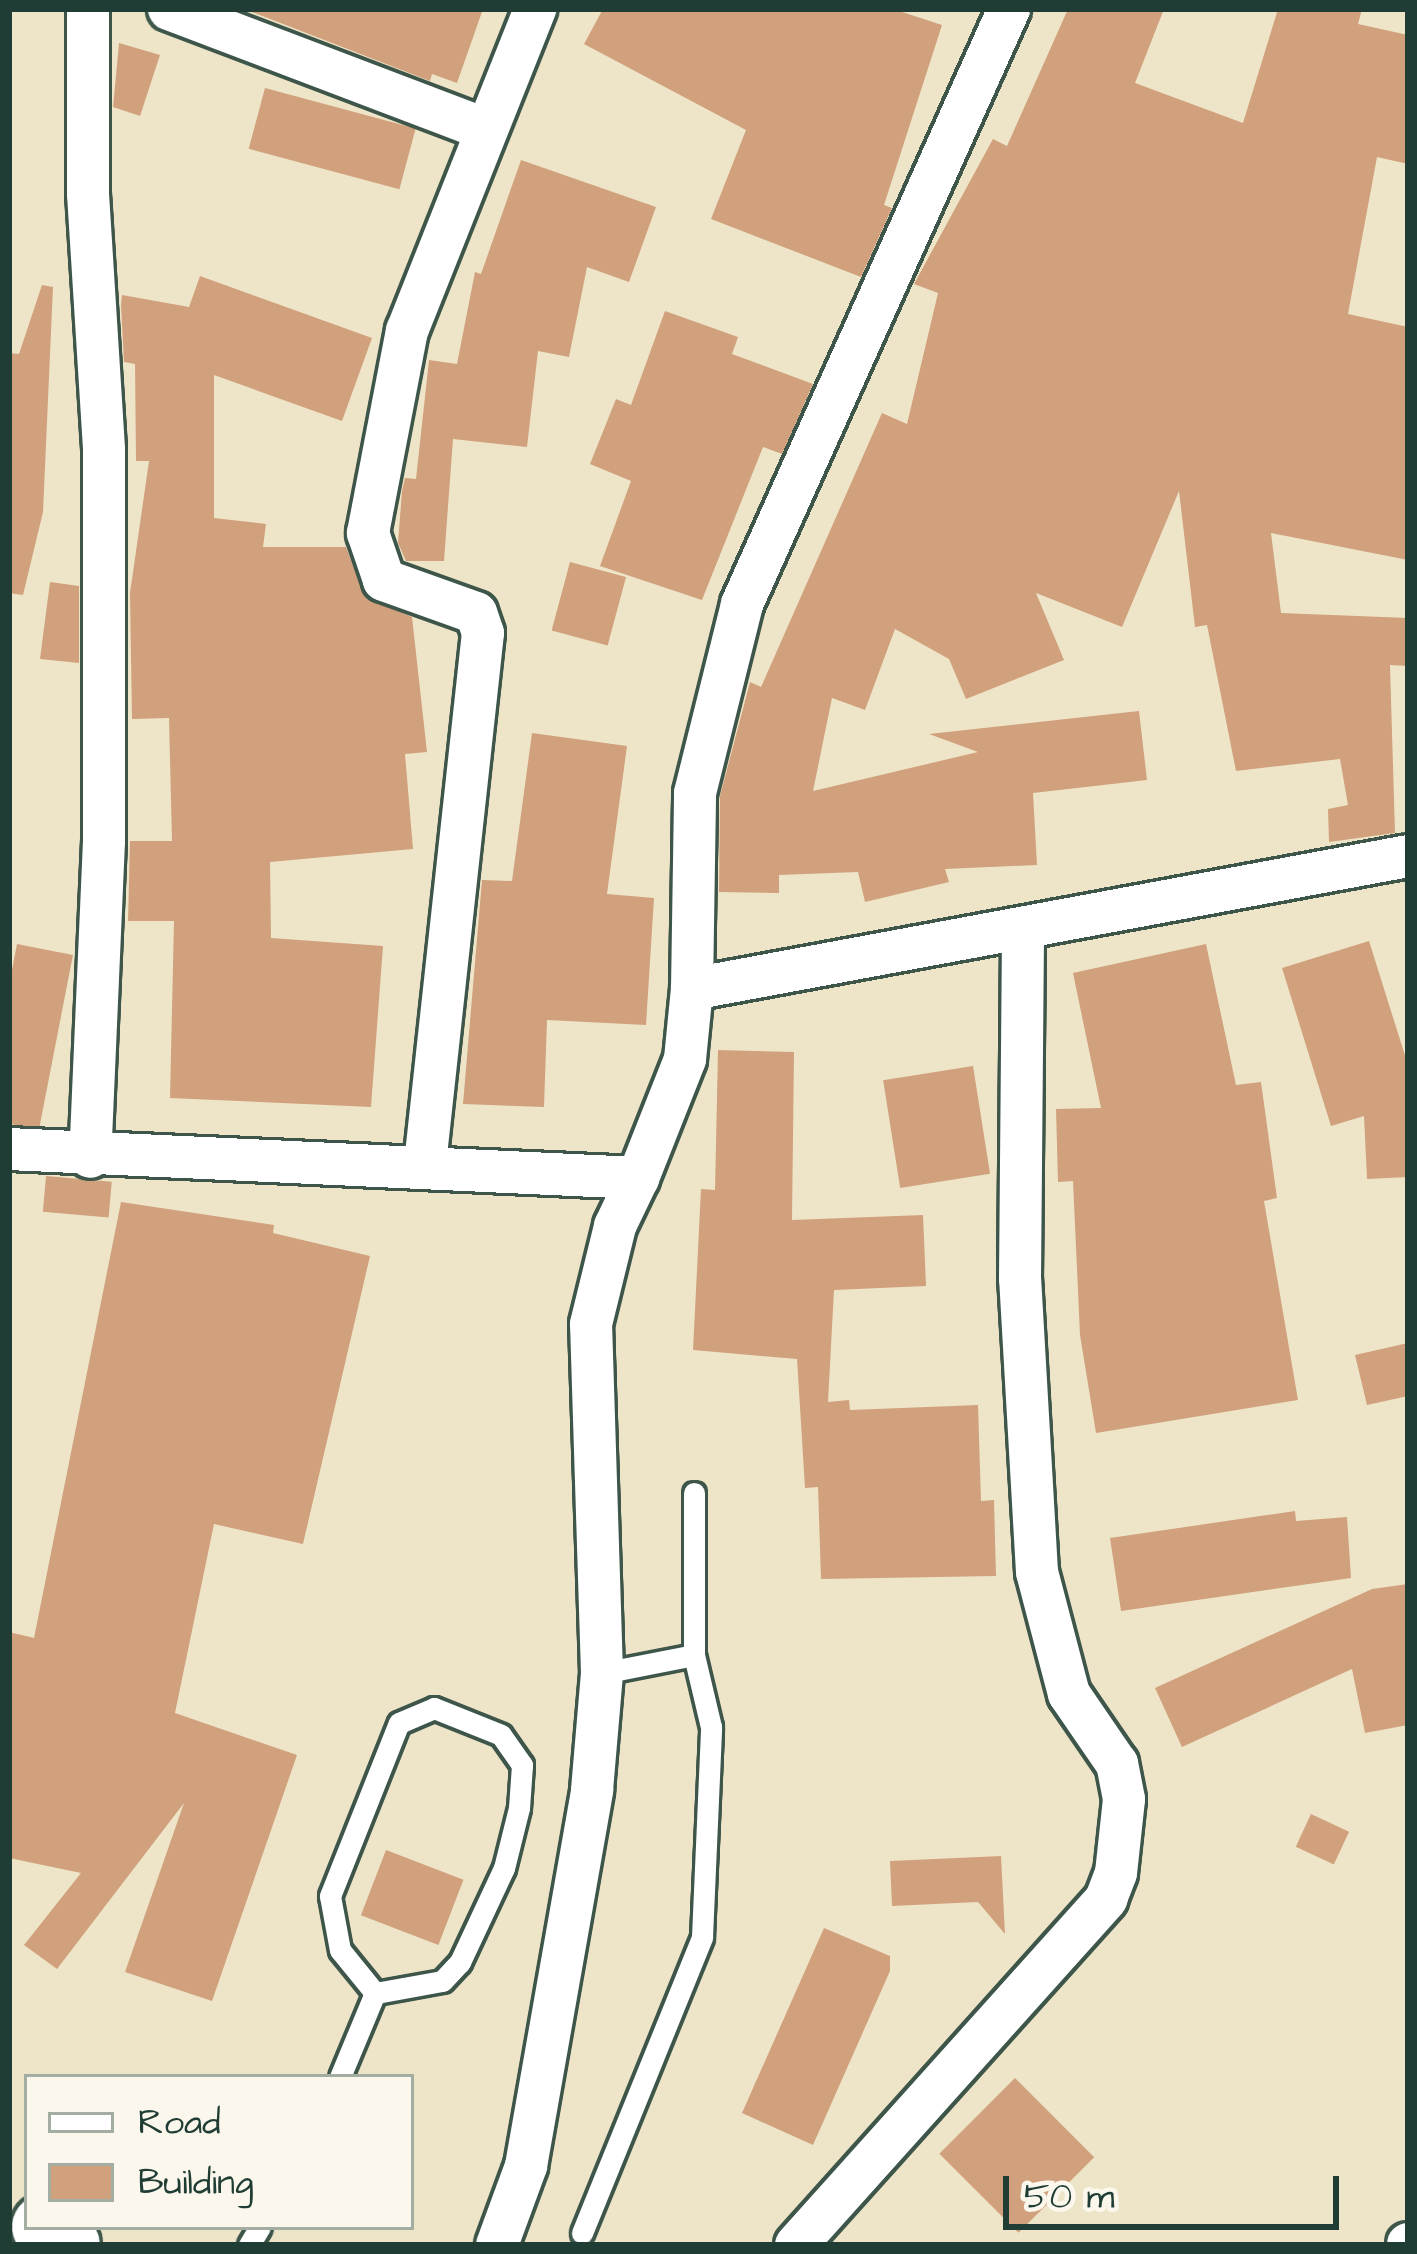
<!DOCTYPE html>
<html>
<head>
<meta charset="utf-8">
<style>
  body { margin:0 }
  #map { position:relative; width:1417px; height:2254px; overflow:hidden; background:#eee5c8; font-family:"Architects Daughter",sans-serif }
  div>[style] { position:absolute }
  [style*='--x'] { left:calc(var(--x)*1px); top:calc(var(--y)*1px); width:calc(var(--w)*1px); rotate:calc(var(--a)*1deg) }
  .building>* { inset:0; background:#d0a17c; transform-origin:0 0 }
  .roads { filter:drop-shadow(3px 0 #3e564a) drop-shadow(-3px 0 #3e564a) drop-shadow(0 3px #3e564a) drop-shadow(0 -3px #3e564a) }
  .lane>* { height:21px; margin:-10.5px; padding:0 10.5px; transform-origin:10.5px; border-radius:10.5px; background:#fff }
  .street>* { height:42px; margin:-21px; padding:0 21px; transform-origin:21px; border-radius:21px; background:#fff }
  .highway>* { height:66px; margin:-33px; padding:0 33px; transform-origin:33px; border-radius:33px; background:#fff }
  span { translate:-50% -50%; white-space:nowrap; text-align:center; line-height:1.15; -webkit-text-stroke:12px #fbf7ec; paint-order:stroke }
  .frame { position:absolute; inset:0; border:12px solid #1f3d34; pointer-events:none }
  .legend { position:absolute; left:24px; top:2074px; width:390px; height:156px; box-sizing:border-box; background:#fbf7ec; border:3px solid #a3ada2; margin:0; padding:15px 21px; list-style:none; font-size:36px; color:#1f3d34 }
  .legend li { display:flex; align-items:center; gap:24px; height:60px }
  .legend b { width:60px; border:3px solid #a3ada2 }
  .scale { position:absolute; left:1003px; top:2176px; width:336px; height:54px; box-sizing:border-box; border:6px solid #1f3d34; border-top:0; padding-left:15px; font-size:36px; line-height:42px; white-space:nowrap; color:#1f3d34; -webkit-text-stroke:9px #fbf7ec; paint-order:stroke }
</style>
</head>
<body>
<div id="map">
  <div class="building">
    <div style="clip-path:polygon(244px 9px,483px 9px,457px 83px,432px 74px,430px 81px)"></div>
    <div style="clip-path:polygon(603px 9px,893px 9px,942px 25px,884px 205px,892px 208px,861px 277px,711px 219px,746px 130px,584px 44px)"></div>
    <div style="clip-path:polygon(1068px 9px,1164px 9px,1135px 83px,1243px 123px,1278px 9px,1362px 9px,1358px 24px,1408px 35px,1408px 164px,1377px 157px,1348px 314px,1408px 327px,1408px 560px,1271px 533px,1281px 613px,1408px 618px,1408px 666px,1390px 665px,1395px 833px,1329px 842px,1328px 809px,1348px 805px,1340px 759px,1236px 771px,1207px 625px,1195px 627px,1179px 491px,1122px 627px,1036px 593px,1064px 660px,966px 699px,949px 659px,895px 629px,865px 710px,832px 698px,813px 791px,978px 752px,929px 734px,1139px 711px,1147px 780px,1033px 793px,1037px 865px,945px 869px,949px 882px,865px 902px,858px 872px,779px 875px,779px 893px,719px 892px,720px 796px,750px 682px,761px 687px,882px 413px,907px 424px,938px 293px,914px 284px,993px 139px,1007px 146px)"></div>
    <div style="clip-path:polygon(119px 43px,160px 55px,140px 116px,113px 107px)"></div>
    <div style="left:265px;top:88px;width:156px;height:63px;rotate:15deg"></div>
    <div style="clip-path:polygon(521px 160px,656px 207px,629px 282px,587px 267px,569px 357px,538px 351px,527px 447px,453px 439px,444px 561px,406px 561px,398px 543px,402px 491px,405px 478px,416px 479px,429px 360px,457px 364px,475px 272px,481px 274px)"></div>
    <div style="clip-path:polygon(200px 276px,372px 338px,342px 421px,214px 375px,214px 518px,266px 524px,263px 547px,346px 547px,365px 597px,412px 617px,427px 752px,405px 754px,413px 849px,270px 862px,271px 938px,383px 946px,371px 1107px,170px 1098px,174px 921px,128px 921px,130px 841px,172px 841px,169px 718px,132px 719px,130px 593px,149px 461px,136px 461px,135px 364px,124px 362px,121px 305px,122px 295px,189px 307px)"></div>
    <div style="clip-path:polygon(42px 285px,53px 287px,43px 512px,23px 595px,9px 593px,9px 353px,19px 354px)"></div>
    <div style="clip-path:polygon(665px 311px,738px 337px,732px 354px,813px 384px,782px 454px,763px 447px,702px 600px,600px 566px,631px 481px,590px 464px,616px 399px,631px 405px)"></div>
    <div style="left:570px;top:562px;width:58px;height:71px;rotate:15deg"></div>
    <div style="clip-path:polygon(50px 582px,79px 586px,79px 663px,40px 659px)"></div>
    <div style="clip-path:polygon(532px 733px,627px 746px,607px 894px,654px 898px,646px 1025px,547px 1020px,544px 1107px,463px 1104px,482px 880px,512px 881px)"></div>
    <div style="clip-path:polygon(1369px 941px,1408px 1065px,1408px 1177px,1367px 1179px,1364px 1116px,1331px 1126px,1282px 968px)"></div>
    <div style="left:17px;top:944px;width:57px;height:178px;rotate:11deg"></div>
    <div style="clip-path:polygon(1206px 944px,1236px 1085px,1261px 1082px,1277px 1198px,1264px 1201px,1298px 1400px,1096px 1433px,1080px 1335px,1073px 1181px,1058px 1182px,1056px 1109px,1101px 1108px,1073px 973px)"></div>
    <div style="clip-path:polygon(718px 1050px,794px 1052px,792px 1220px,923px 1215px,926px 1286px,834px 1290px,828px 1402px,849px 1400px,850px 1410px,978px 1405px,981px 1501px,994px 1500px,996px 1576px,821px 1579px,818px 1487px,805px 1488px,797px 1359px,693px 1350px,701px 1189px,715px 1190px)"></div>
    <div style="left:973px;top:1066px;width:109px;height:91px;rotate:81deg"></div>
    <div style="left:46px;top:1176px;width:66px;height:36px;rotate:5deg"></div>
    <div style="clip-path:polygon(121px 1202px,274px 1225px,273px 1233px,370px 1256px,303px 1544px,214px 1524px,175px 1713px,297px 1755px,212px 2001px,125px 1972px,184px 1803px,57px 1969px,24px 1945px,81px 1873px,9px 1858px,9px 1632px,34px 1638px)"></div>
    <div style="clip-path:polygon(1408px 1343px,1408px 1396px,1367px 1405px,1355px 1355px)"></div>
    <div style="clip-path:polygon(1295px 1511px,1296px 1521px,1347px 1517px,1351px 1578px,1121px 1611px,1110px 1538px)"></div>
    <div style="clip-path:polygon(1408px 1584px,1408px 1725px,1365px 1733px,1352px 1669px,1182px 1747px,1155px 1688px,1372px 1589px)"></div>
    <div style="left:1311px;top:1814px;width:42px;height:36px;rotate:25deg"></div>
    <div style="left:386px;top:1850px;width:83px;height:70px;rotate:21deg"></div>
    <div style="clip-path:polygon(1001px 1856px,1005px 1934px,978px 1902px,892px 1906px,890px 1861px)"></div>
    <div style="clip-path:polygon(824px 1928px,890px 1956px,890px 1971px,813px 2145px,742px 2113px)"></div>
    <div style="left:1015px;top:2078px;width:112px;height:107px;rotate:45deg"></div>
  </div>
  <div class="roads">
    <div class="lane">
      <div style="--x:694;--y:1493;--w:162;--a:90"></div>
      <div style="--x:434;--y:1708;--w:72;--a:21.9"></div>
      <div style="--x:501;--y:1735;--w:37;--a:55"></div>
      <div style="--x:522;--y:1765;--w:43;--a:94"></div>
      <div style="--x:519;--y:1808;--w:62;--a:104"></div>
      <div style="--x:504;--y:1868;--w:104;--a:115.1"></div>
      <div style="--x:460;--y:1962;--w:26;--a:133"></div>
      <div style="--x:442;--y:1981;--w:68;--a:169.8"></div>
      <div style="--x:375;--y:1993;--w:55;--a:-129.1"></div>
      <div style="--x:340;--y:1950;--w:55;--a:-100.5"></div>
      <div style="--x:330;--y:1896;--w:186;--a:-68.3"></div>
      <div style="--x:399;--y:1723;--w:38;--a:-23"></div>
      <div style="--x:340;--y:2077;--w:91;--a:-67.4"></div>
      <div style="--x:582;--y:2233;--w:319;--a:-67.9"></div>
      <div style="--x:702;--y:1937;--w:210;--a:-87.5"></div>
      <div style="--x:711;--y:1727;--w:74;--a:-103.3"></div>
      <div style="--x:694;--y:1655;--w:94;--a:168.9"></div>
      <div style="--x:249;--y:2245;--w:21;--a:-59"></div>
    </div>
    <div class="street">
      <div style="--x:88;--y:9;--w:185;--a:90"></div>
      <div style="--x:88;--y:194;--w:256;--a:86.4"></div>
      <div style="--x:104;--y:450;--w:391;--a:90"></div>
      <div style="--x:104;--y:841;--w:316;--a:92.5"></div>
      <div style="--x:169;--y:9;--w:336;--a:20.8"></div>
      <div style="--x:692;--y:989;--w:196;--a:-89.1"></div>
      <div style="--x:695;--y:793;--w:195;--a:-76"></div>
      <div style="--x:742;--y:604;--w:652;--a:-65.83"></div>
      <div style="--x:9;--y:1149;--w:630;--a:2.64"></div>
      <div style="--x:638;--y:1178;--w:128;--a:-68.4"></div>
      <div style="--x:685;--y:1059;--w:70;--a:-84.3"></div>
      <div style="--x:692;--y:989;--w:728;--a:-10.52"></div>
      <div style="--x:425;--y:1164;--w:534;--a:-83.77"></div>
      <div style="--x:483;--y:633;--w:21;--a:-109"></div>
      <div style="--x:476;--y:613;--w:98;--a:-160.3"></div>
      <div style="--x:384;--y:580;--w:50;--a:-108.8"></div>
      <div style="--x:368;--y:533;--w:206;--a:-79.1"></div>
      <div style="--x:407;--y:331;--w:347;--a:-68.3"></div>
      <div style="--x:497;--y:2245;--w:84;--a:-69.8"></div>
      <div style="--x:526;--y:2166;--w:382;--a:-80"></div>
      <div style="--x:592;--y:1790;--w:117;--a:-85.1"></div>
      <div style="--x:602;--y:1673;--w:349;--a:-91.8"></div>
      <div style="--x:591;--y:1324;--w:101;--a:-76.2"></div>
      <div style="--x:615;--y:1226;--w:53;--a:-64.4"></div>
      <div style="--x:796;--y:2245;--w:465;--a:-48.1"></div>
      <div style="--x:1106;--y:1899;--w:28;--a:-69"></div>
      <div style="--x:1116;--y:1873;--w:74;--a:-83.8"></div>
      <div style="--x:1124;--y:1799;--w:36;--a:-101"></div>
      <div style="--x:1117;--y:1764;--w:85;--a:-124.4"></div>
      <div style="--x:1069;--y:1694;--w:126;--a:-104.7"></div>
      <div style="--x:1037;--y:1572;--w:293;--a:-93.3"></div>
      <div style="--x:1020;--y:1279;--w:350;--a:-89.5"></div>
      <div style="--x:1408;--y:2245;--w:1;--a:-90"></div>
    </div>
    <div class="highway">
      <div style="--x:45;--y:2227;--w:28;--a:39"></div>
    </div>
  </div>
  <div class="frame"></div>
  <ul class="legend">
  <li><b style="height:15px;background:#fff"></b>Road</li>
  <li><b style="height:33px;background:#d0a17c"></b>Building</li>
  </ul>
  <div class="scale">50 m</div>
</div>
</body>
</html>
